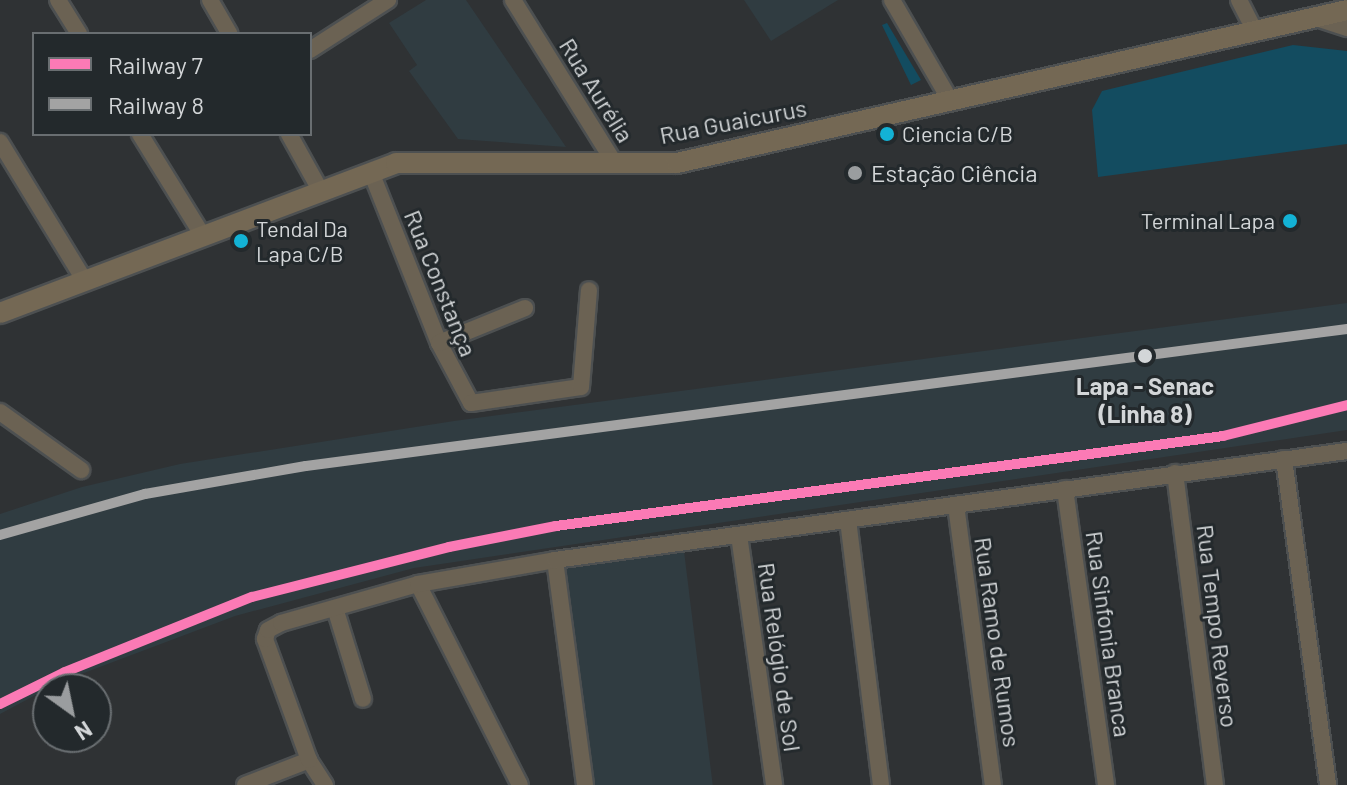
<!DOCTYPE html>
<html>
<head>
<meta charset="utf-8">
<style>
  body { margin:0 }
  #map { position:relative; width:1347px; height:785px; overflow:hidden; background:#2f3234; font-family:Barlow,sans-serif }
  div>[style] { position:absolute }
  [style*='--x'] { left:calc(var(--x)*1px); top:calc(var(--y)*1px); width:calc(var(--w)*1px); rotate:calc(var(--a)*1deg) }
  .built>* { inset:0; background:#303c41; transform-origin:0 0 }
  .green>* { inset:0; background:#134c60 }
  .roads { filter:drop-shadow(2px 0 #4d5051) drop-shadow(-2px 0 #4d5051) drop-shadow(0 2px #4d5051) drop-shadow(0 -2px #4d5051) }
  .minor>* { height:16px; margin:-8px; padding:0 8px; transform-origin:8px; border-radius:8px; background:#6b6253 }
  .major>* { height:20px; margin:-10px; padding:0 10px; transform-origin:10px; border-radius:10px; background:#746854 }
  .rail-1>* { height:10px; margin:-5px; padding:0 5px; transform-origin:5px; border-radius:5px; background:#fb7ab5 }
  .rail-2>* { height:10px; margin:-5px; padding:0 5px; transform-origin:5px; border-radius:5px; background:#a3a3a3 }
  .dots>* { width:22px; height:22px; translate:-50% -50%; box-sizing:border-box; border:4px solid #23292c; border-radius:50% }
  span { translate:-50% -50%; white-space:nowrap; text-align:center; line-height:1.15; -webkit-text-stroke:6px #23292c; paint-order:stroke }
  .bus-label { font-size:22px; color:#d3d6d8 }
  .left { translate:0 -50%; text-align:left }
  .right { translate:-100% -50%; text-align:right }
  .street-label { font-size:24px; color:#d3d6d8 }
  .poi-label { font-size:24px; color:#d3d6d8 }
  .stop-label { font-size:24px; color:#d3d6d8; font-weight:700 }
  .legend { position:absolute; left:32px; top:32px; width:280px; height:104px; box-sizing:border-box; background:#23292c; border:2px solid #696e71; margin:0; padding:10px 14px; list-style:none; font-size:24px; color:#d3d6d8 }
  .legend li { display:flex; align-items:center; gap:16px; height:40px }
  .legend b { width:40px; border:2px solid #696e71 }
  .north { position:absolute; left:32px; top:673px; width:80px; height:80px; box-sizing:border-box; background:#23292c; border:2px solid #696e71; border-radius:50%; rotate:147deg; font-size:22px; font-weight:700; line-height:32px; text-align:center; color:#d3d6d8 }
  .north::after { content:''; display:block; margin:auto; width:28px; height:36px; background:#9a9d9f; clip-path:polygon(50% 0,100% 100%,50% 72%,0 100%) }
</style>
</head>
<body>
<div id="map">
  <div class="built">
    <div style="clip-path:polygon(426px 0,466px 0,566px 147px,458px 139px,409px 71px,417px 65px,389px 23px)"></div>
    <div style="clip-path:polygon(744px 0,838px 0,771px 41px)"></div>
    <div style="clip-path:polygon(1347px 303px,1347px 430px,414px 568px,235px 616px,60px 682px,0 714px,0 514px,82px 487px,180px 464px,454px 421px)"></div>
    <div style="left:684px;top:551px;width:236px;height:125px;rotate:83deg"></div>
  </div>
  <div class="green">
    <div style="clip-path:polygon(887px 23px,921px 80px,911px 85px,882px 25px)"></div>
    <div style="clip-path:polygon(1293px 45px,1347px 51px,1347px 144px,1098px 177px,1092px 110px,1102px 91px)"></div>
  </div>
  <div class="roads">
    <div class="minor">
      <div style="--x:58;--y:0;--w:40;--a:58"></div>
      <div style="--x:210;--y:0;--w:39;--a:60"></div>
      <div style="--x:513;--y:0;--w:193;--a:58.1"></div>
      <div style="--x:892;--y:0;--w:116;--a:59.9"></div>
      <div style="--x:1239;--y:0;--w:36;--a:63"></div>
      <div style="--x:1316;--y:18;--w:33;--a:18"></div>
      <div style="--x:310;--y:50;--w:93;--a:-32.7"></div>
      <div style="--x:140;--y:134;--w:120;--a:58.3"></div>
      <div style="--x:289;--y:134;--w:64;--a:61"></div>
      <div style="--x:0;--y:142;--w:163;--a:58.6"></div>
      <div style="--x:371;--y:172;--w:184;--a:68.3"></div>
      <div style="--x:439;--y:343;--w:68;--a:61.9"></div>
      <div style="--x:471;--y:403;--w:111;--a:-8.3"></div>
      <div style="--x:581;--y:387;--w:97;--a:-85.3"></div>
      <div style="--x:439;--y:343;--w:93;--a:-22.1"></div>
      <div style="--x:0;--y:412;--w:100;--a:35.6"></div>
      <div style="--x:1284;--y:459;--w:329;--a:82.3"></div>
      <div style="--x:1175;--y:473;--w:315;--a:82.7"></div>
      <div style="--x:1065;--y:489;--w:299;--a:82.1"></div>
      <div style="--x:956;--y:505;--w:282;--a:82.5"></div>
      <div style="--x:848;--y:520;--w:267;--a:82.9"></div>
      <div style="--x:739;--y:535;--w:252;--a:82"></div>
      <div style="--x:555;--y:560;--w:227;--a:82.4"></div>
      <div style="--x:418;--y:584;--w:225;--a:63.1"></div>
      <div style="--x:335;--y:608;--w:95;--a:72.9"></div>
      <div style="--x:245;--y:785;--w:69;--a:-21.3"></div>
      <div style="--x:325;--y:785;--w:30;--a:-123"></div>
      <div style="--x:309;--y:760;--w:129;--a:-110"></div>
      <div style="--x:265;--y:639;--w:9;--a:-72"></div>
      <div style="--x:268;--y:630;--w:15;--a:-28"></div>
      <div style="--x:281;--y:623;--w:142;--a:-15.9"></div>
      <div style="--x:418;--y:584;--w:139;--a:-9.9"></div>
      <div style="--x:555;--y:560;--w:799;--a:-7.84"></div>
    </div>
    <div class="major">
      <div style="--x:0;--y:313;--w:423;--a:-20.7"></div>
      <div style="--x:396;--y:163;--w:281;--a:0"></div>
      <div style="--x:677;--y:163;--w:687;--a:-12.86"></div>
    </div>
  </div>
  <div class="rail-1">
    <div style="--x:0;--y:704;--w:72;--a:-26.2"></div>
    <div style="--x:65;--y:672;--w:201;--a:-21.9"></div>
    <div style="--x:252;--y:597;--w:203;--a:-14.2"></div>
    <div style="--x:449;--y:547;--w:109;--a:-11.1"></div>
    <div style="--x:556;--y:526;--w:673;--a:-7.68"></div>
    <div style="--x:1223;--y:436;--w:128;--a:-14"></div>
  </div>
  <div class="rail-2">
    <div style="--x:0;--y:535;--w:151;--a:-15.8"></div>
    <div style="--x:145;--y:494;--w:163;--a:-9.9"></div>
    <div style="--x:306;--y:466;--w:1050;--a:-7.5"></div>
  </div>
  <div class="dots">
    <div style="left:887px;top:134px;background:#13b2d5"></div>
    <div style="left:855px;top:173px;background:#9a9d9f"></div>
    <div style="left:1290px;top:221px;background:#13b2d5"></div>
    <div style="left:241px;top:241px;background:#13b2d5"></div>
    <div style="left:1145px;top:356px;background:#d3d6d8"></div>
  </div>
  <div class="bus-label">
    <span class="left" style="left:902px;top:134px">Ciencia C/B</span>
    <span class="right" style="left:1275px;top:221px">Terminal Lapa</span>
    <span class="left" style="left:256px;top:241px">Tendal Da<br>Lapa C/B</span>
  </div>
  <div class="street-label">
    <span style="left:597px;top:90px;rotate:58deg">Rua Aurélia</span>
    <span style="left:733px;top:121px;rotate:-11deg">Rua Guaicurus</span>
    <span style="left:441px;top:283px;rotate:68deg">Rua Constança</span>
    <span style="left:1218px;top:626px;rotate:83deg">Rua Tempo Reverso</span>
    <span style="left:1109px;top:634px;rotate:82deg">Rua Sinfonia Branca</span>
    <span style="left:998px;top:642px;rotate:82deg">Rua Ramo de Rumos</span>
    <span style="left:780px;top:657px;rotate:82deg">Rua Relógio de Sol</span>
  </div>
  <div class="poi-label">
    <span class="left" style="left:871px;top:173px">Estação Ciência</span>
  </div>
  <div class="stop-label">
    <span style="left:1145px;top:400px">Lapa - Senac<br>(Linha 8)</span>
  </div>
  <ul class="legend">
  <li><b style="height:10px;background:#fb7ab5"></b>Railway 7</li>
  <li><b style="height:10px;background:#a3a3a3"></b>Railway 8</li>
  </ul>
  <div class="north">N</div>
</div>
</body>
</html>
